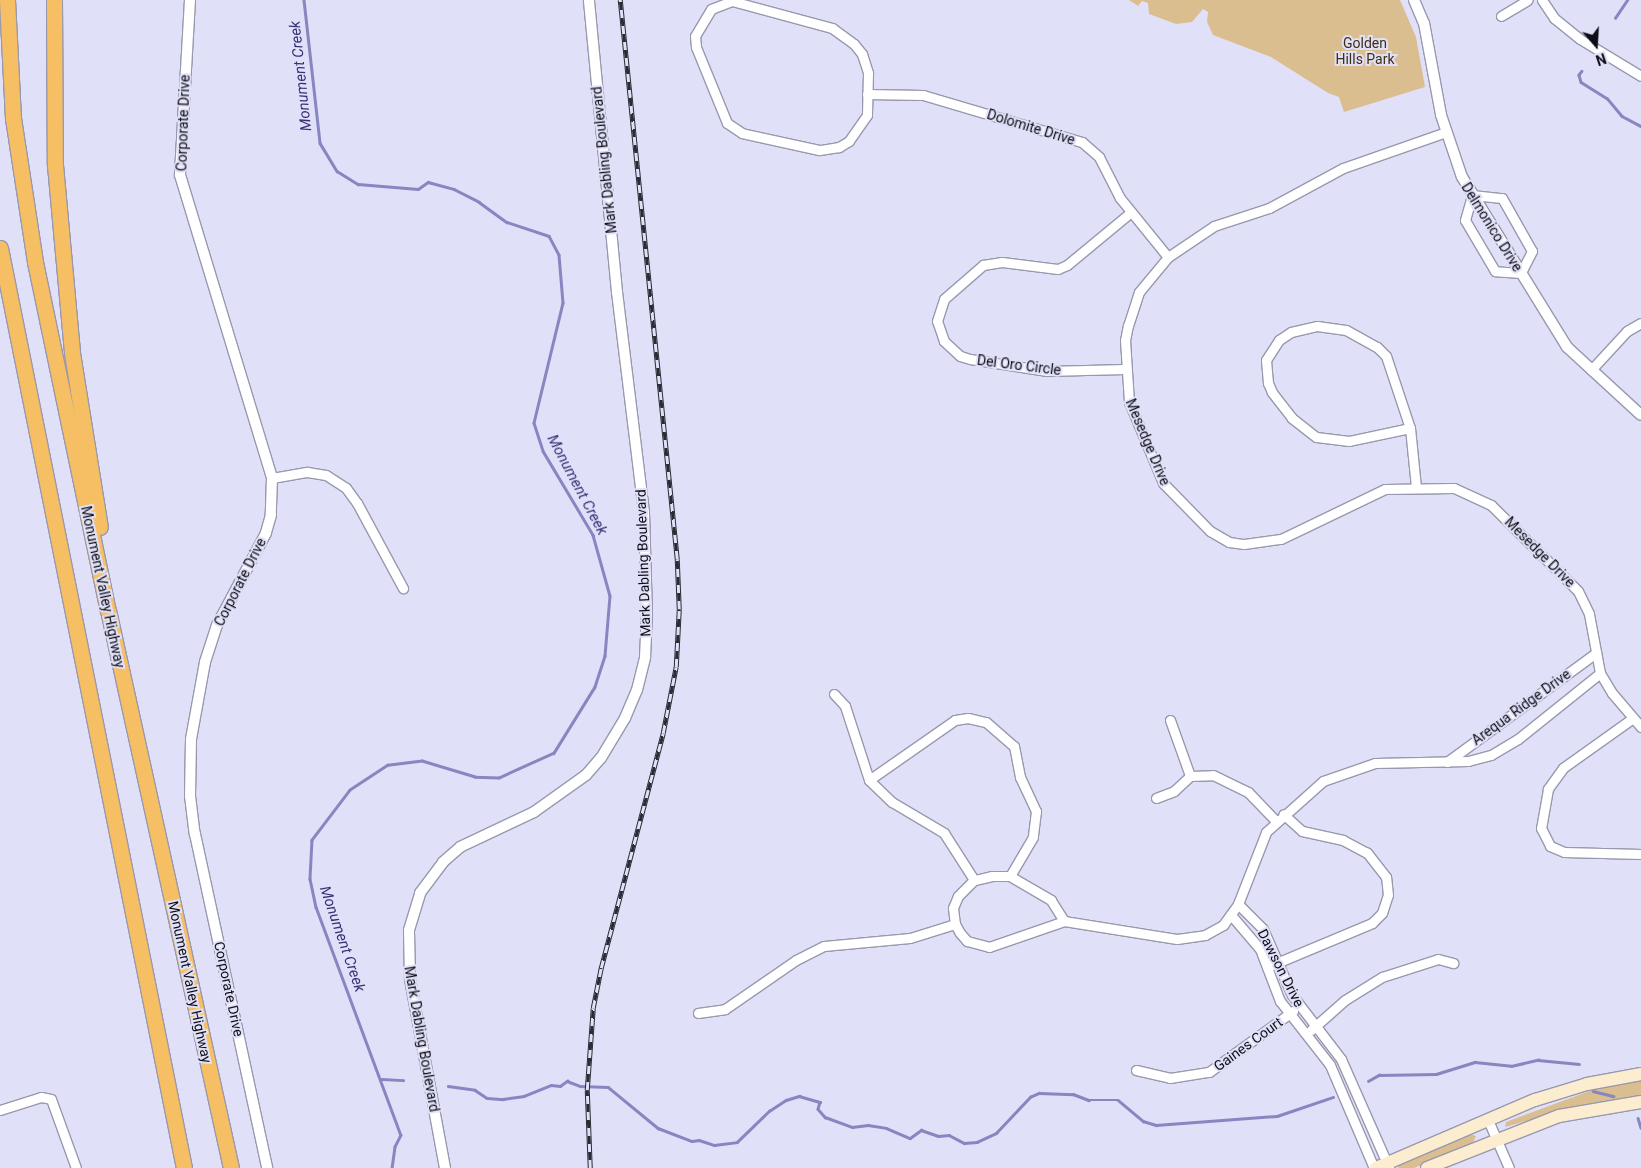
<!DOCTYPE html>
<html>
<head>
<meta charset="utf-8">
<style>
  body { margin:0 }
  #map { position:relative; width:1641px; height:1168px; overflow:hidden; background:#e0e0f8; font-family:Roboto,sans-serif }
  div>[style] { position:absolute }
  [style*='--x'] { left:calc(var(--x)*1px); top:calc(var(--y)*1px); width:calc(var(--w)*1px); rotate:calc(var(--a)*1deg) }
  .green>* { inset:0; background:#dbbe90 }
  .stream>* { height:2.5px; margin:-1.25px; padding:0 1.25px; transform-origin:1.25px; border-radius:1.25px; background:#8886c0 }
  .roads { filter:drop-shadow(1px 0 #9898ae) drop-shadow(-1px 0 #9898ae) drop-shadow(0 1px #9898ae) drop-shadow(0 -1px #9898ae) }
  .minor>* { height:9px; margin:-4.5px; padding:0 4.5px; transform-origin:4.5px; border-radius:4.5px; background:#fff }
  .tertiary>* { height:10px; margin:-5px; padding:0 5px; transform-origin:5px; border-radius:5px; background:#fff }
  .secondary>* { height:12px; margin:-6px; padding:0 6px; transform-origin:6px; border-radius:6px; background:#fcecd0 }
  .motorway>* { height:15px; margin:-7.5px; padding:0 7.5px; transform-origin:7.5px; border-radius:7.5px; background:#f6bf64 }
  .rail>* { height:4.5px; margin-top:-2.25px; transform-origin:0; background:repeating-linear-gradient(90deg,#e0e0f8 0 8px,#2b2b35 0 16px); box-sizing:border-box; border-block:1px solid #2b2b35 }
  span { translate:-50% -50%; white-space:nowrap; text-align:center; line-height:1.15; -webkit-text-stroke:4px #e0e0f8; paint-order:stroke }
  .park-label { font-size:14px; color:#3e2e13 }
  .street-label { font-size:14px; color:#0d0d15 }
  .water-label { font-size:15px; color:#392f76; font-style:italic }
  .north { position:absolute; left:1571px; top:20px; width:50px; height:50px; -webkit-text-stroke:4px #e0e0f8; paint-order:stroke; rotate:161deg; font-size:14px; font-weight:700; line-height:20px; text-align:center; color:#0d0d15 }
  .north::after { content:''; display:block; margin:auto; width:18px; height:22px; background:#0d0d15; clip-path:polygon(50% 0,100% 100%,50% 72%,0 100%) }
</style>
</head>
<body>
<div id="map">
  <div class="green">
    <div style="clip-path:polygon(1129px 0,1400px 0,1416px 37px,1425px 87px,1344px 112px,1339px 97px,1328px 93px,1271px 57px,1213px 35px,1207px 22px,1208px 12px,1203px 9px,1192px 22px,1176px 24px,1149px 14px,1148px 3px,1142px 1px,1138px 6px)"></div>
    <div style="clip-path:polygon(1641px 1080px,1641px 1098px,1580px 1106px,1505px 1127px,1506px 1122px,1595px 1089px)"></div>
    <div style="clip-path:polygon(1470px 1134px,1476px 1136px,1473px 1143px,1414px 1168px,1398px 1168px,1399px 1165px)"></div>
  </div>
  <div class="stream">
    <div style="--x:304;--y:0;--w:144;--a:83.6"></div>
    <div style="--x:320;--y:143;--w:33;--a:59"></div>
    <div style="--x:337;--y:171;--w:25;--a:32"></div>
    <div style="--x:358;--y:184;--w:60;--a:4.8"></div>
    <div style="--x:418;--y:189;--w:12;--a:-35"></div>
    <div style="--x:428;--y:182;--w:27;--a:15"></div>
    <div style="--x:454;--y:189;--w:28;--a:27"></div>
    <div style="--x:479;--y:202;--w:34;--a:36"></div>
    <div style="--x:507;--y:222;--w:44;--a:18.4"></div>
    <div style="--x:549;--y:236;--w:21;--a:62"></div>
    <div style="--x:559;--y:255;--w:48;--a:85.2"></div>
    <div style="--x:563;--y:303;--w:123;--a:103.6"></div>
    <div style="--x:534;--y:423;--w:29;--a:72"></div>
    <div style="--x:543;--y:451;--w:98;--a:59.2"></div>
    <div style="--x:593;--y:535;--w:63;--a:74.4"></div>
    <div style="--x:610;--y:596;--w:60;--a:94.8"></div>
    <div style="--x:605;--y:656;--w:33;--a:108"></div>
    <div style="--x:595;--y:687;--w:78;--a:121.8"></div>
    <div style="--x:554;--y:753;--w:60;--a:155.6"></div>
    <div style="--x:499;--y:778;--w:24;--a:-178"></div>
    <div style="--x:475;--y:777;--w:55;--a:-163.2"></div>
    <div style="--x:422;--y:761;--w:34;--a:173"></div>
    <div style="--x:388;--y:765;--w:45;--a:146.7"></div>
    <div style="--x:350;--y:790;--w:63;--a:127.2"></div>
    <div style="--x:312;--y:840;--w:39;--a:93"></div>
    <div style="--x:310;--y:879;--w:29;--a:78"></div>
    <div style="--x:316;--y:907;--w:243;--a:69.6"></div>
    <div style="--x:401;--y:1135;--w:13;--a:117"></div>
    <div style="--x:395;--y:1147;--w:21;--a:98"></div>
    <div style="--x:1615;--y:18;--w:22;--a:-56"></div>
    <div style="--x:1582;--y:71;--w:5;--a:127"></div>
    <div style="--x:1579;--y:75;--w:7;--a:74"></div>
    <div style="--x:1581;--y:82;--w:31;--a:32"></div>
    <div style="--x:1607;--y:98;--w:23;--a:50"></div>
    <div style="--x:1622;--y:116;--w:21;--a:28"></div>
    <div style="--x:382;--y:1079;--w:21;--a:3"></div>
    <div style="--x:1368;--y:1081;--w:13;--a:-29"></div>
    <div style="--x:1379;--y:1075;--w:57;--a:-1"></div>
    <div style="--x:1436;--y:1074;--w:41;--a:-17.1"></div>
    <div style="--x:1475;--y:1062;--w:36;--a:6"></div>
    <div style="--x:1511;--y:1066;--w:28;--a:-13"></div>
    <div style="--x:1538;--y:1060;--w:41;--a:5.6"></div>
    <div style="--x:448;--y:1086;--w:27;--a:8"></div>
    <div style="--x:475;--y:1090;--w:14;--a:34"></div>
    <div style="--x:487;--y:1098;--w:16;--a:4"></div>
    <div style="--x:503;--y:1099;--w:21;--a:-8"></div>
    <div style="--x:524;--y:1096;--w:29;--a:-22"></div>
    <div style="--x:551;--y:1085;--w:9;--a:6"></div>
    <div style="--x:560;--y:1086;--w:9;--a:-36"></div>
    <div style="--x:567;--y:1081;--w:14;--a:21"></div>
    <div style="--x:580;--y:1086;--w:28;--a:2"></div>
    <div style="--x:608;--y:1087;--w:65;--a:39.4"></div>
    <div style="--x:658;--y:1128;--w:36;--a:21"></div>
    <div style="--x:692;--y:1141;--w:7;--a:-8"></div>
    <div style="--x:699;--y:1140;--w:16;--a:18"></div>
    <div style="--x:714;--y:1145;--w:23;--a:-7"></div>
    <div style="--x:737;--y:1142;--w:45;--a:-44.1"></div>
    <div style="--x:769;--y:1111;--w:20;--a:-33"></div>
    <div style="--x:786;--y:1100;--w:14;--a:-17"></div>
    <div style="--x:799;--y:1096;--w:22;--a:16"></div>
    <div style="--x:820;--y:1102;--w:7;--a:106"></div>
    <div style="--x:818;--y:1109;--w:11;--a:49"></div>
    <div style="--x:825;--y:1117;--w:29;--a:20"></div>
    <div style="--x:852;--y:1127;--w:16;--a:-7"></div>
    <div style="--x:868;--y:1125;--w:18;--a:9"></div>
    <div style="--x:886;--y:1128;--w:26;--a:23"></div>
    <div style="--x:910;--y:1138;--w:14;--a:-36"></div>
    <div style="--x:921;--y:1130;--w:18;--a:19"></div>
    <div style="--x:938;--y:1136;--w:11;--a:-5"></div>
    <div style="--x:949;--y:1135;--w:17;--a:28"></div>
    <div style="--x:964;--y:1143;--w:13;--a:-4"></div>
    <div style="--x:977;--y:1142;--w:21;--a:-25"></div>
    <div style="--x:996;--y:1133;--w:50;--a:-46.6"></div>
    <div style="--x:1030;--y:1097;--w:10;--a:-24"></div>
    <div style="--x:1039;--y:1093;--w:34;--a:2"></div>
    <div style="--x:1073;--y:1094;--w:17;--a:21"></div>
    <div style="--x:1089;--y:1100;--w:29;--a:0"></div>
    <div style="--x:1118;--y:1100;--w:33;--a:40"></div>
    <div style="--x:1143;--y:1121;--w:14;--a:17"></div>
    <div style="--x:1156;--y:1125;--w:121;--a:-4.3"></div>
    <div style="--x:1277;--y:1116;--w:59;--a:-18.7"></div>
    <div style="--x:1593;--y:1091;--w:21;--a:14"></div>
    <div style="--x:1638;--y:1118;--w:10;--a:73"></div>
  </div>
  <div class="roads">
    <div class="minor">
      <div style="--x:1542;--y:0;--w:22;--a:56"></div>
      <div style="--x:1554;--y:18;--w:33;--a:39"></div>
      <div style="--x:1580;--y:39;--w:71;--a:31.2"></div>
      <div style="--x:732;--y:1;--w:104;--a:15.1"></div>
      <div style="--x:832;--y:28;--w:27;--a:36"></div>
      <div style="--x:854;--y:44;--w:13;--a:51"></div>
      <div style="--x:862;--y:54;--w:20;--a:72"></div>
      <div style="--x:868;--y:73;--w:42;--a:91.4"></div>
      <div style="--x:867;--y:115;--w:32;--a:125"></div>
      <div style="--x:849;--y:141;--w:12;--a:149"></div>
      <div style="--x:839;--y:147;--w:20;--a:171"></div>
      <div style="--x:819;--y:150;--w:79;--a:-167.6"></div>
      <div style="--x:742;--y:133;--w:18;--a:-146"></div>
      <div style="--x:727;--y:123;--w:82;--a:-112.2"></div>
      <div style="--x:696;--y:47;--w:11;--a:-95"></div>
      <div style="--x:695;--y:36;--w:31;--a:-59"></div>
      <div style="--x:711;--y:9;--w:22;--a:-21"></div>
      <div style="--x:1501;--y:16;--w:31;--a:-31"></div>
      <div style="--x:867;--y:94;--w:56;--a:1"></div>
      <div style="--x:923;--y:95;--w:166;--a:16.5"></div>
      <div style="--x:1082;--y:142;--w:23;--a:41"></div>
      <div style="--x:1099;--y:157;--w:46;--a:62.9"></div>
      <div style="--x:1120;--y:198;--w:76;--a:50.9"></div>
      <div style="--x:1446;--y:132;--w:109;--a:160.7"></div>
      <div style="--x:1343;--y:168;--w:84;--a:151.6"></div>
      <div style="--x:1269;--y:208;--w:58;--a:161.9"></div>
      <div style="--x:1214;--y:226;--w:55;--a:146"></div>
      <div style="--x:1168;--y:257;--w:45;--a:129.6"></div>
      <div style="--x:1139;--y:292;--w:35;--a:108"></div>
      <div style="--x:1128;--y:325;--w:15;--a:101"></div>
      <div style="--x:1125;--y:340;--w:62;--a:86.3"></div>
      <div style="--x:1129;--y:402;--w:88;--a:67.2"></div>
      <div style="--x:1163;--y:483;--w:67;--a:45.6"></div>
      <div style="--x:1210;--y:531;--w:22;--a:30"></div>
      <div style="--x:1229;--y:542;--w:15;--a:8"></div>
      <div style="--x:1244;--y:544;--w:37;--a:-8"></div>
      <div style="--x:1281;--y:539;--w:115;--a:-25.7"></div>
      <div style="--x:1385;--y:489;--w:69;--a:-0.8"></div>
      <div style="--x:1454;--y:488;--w:41;--a:24.7"></div>
      <div style="--x:1491;--y:505;--w:122;--a:44.7"></div>
      <div style="--x:1578;--y:591;--w:25;--a:64"></div>
      <div style="--x:1589;--y:614;--w:60;--a:79.4"></div>
      <div style="--x:1600;--y:673;--w:23;--a:59"></div>
      <div style="--x:1612;--y:693;--w:45;--a:49.5"></div>
      <div style="--x:1472;--y:195;--w:30;--a:6"></div>
      <div style="--x:1502;--y:198;--w:61;--a:60.5"></div>
      <div style="--x:1532;--y:251;--w:25;--a:117"></div>
      <div style="--x:1521;--y:273;--w:26;--a:-176"></div>
      <div style="--x:1495;--y:271;--w:59;--a:-120.5"></div>
      <div style="--x:1465;--y:220;--w:26;--a:-74"></div>
      <div style="--x:1125;--y:369;--w:78;--a:178.5"></div>
      <div style="--x:1047;--y:371;--w:78;--a:-171.1"></div>
      <div style="--x:970;--y:359;--w:10;--a:-163"></div>
      <div style="--x:960;--y:356;--w:22;--a:-137"></div>
      <div style="--x:944;--y:341;--w:21;--a:-109"></div>
      <div style="--x:937;--y:321;--w:23;--a:-72"></div>
      <div style="--x:944;--y:299;--w:52;--a:-41.1"></div>
      <div style="--x:983;--y:265;--w:19;--a:-9"></div>
      <div style="--x:1002;--y:262;--w:56;--a:7.1"></div>
      <div style="--x:1058;--y:269;--w:10;--a:-24"></div>
      <div style="--x:1067;--y:265;--w:83;--a:-39.6"></div>
      <div style="--x:1591;--y:370;--w:53;--a:-47.3"></div>
      <div style="--x:1627;--y:331;--w:16;--a:-30"></div>
      <div style="--x:1410;--y:428;--w:62;--a:168"></div>
      <div style="--x:1349;--y:441;--w:33;--a:-173"></div>
      <div style="--x:1316;--y:437;--w:31;--a:-142"></div>
      <div style="--x:1292;--y:418;--w:33;--a:-128"></div>
      <div style="--x:1272;--y:392;--w:10;--a:-114"></div>
      <div style="--x:1268;--y:383;--w:23;--a:-95"></div>
      <div style="--x:1266;--y:360;--w:24;--a:-57"></div>
      <div style="--x:1279;--y:340;--w:14;--a:-34"></div>
      <div style="--x:1291;--y:332;--w:27;--a:-13"></div>
      <div style="--x:1317;--y:326;--w:29;--a:8"></div>
      <div style="--x:1346;--y:330;--w:35;--a:29"></div>
      <div style="--x:1377;--y:347;--w:13;--a:45"></div>
      <div style="--x:1386;--y:356;--w:76;--a:71.6"></div>
      <div style="--x:1410;--y:428;--w:59;--a:84.2"></div>
      <div style="--x:272;--y:478;--w:36;--a:-10"></div>
      <div style="--x:307;--y:472;--w:19;--a:9"></div>
      <div style="--x:326;--y:475;--w:24;--a:33"></div>
      <div style="--x:346;--y:488;--w:19;--a:54"></div>
      <div style="--x:357;--y:503;--w:97;--a:61.6"></div>
      <div style="--x:834;--y:694;--w:16;--a:47"></div>
      <div style="--x:845;--y:706;--w:78;--a:72"></div>
      <div style="--x:869;--y:780;--w:32;--a:44"></div>
      <div style="--x:892;--y:802;--w:61;--a:30.8"></div>
      <div style="--x:944;--y:833;--w:56;--a:57.4"></div>
      <div style="--x:1633;--y:718;--w:86;--a:144.5"></div>
      <div style="--x:1563;--y:768;--w:26;--a:126"></div>
      <div style="--x:1548;--y:789;--w:40;--a:100"></div>
      <div style="--x:1541;--y:828;--w:20;--a:63"></div>
      <div style="--x:1550;--y:846;--w:15;--a:23"></div>
      <div style="--x:1564;--y:852;--w:77;--a:1.5"></div>
      <div style="--x:1170;--y:720;--w:59;--a:70.3"></div>
      <div style="--x:1447;--y:762;--w:185;--a:-36.2"></div>
      <div style="--x:869;--y:780;--w:105;--a:-34.9"></div>
      <div style="--x:955;--y:720;--w:13;--a:-9"></div>
      <div style="--x:968;--y:718;--w:18;--a:13"></div>
      <div style="--x:986;--y:722;--w:37;--a:41"></div>
      <div style="--x:1014;--y:746;--w:32;--a:79"></div>
      <div style="--x:1020;--y:777;--w:38;--a:65"></div>
      <div style="--x:1036;--y:811;--w:26;--a:97"></div>
      <div style="--x:1033;--y:837;--w:45;--a:120.5"></div>
      <div style="--x:1156;--y:798;--w:19;--a:-21"></div>
      <div style="--x:1174;--y:791;--w:22;--a:-43"></div>
      <div style="--x:1190;--y:776;--w:23;--a:-2"></div>
      <div style="--x:1213;--y:775;--w:39;--a:26"></div>
      <div style="--x:1248;--y:792;--w:40;--a:46"></div>
      <div style="--x:1238;--y:904;--w:35;--a:45"></div>
      <div style="--x:1263;--y:929;--w:72;--a:66.3"></div>
      <div style="--x:1292;--y:995;--w:81;--a:52.6"></div>
      <div style="--x:1341;--y:1059;--w:119;--a:66.2"></div>
      <div style="--x:1231;--y:915;--w:45;--a:49.5"></div>
      <div style="--x:1260;--y:949;--w:56;--a:69"></div>
      <div style="--x:1280;--y:1001;--w:81;--a:52"></div>
      <div style="--x:1330;--y:1065;--w:112;--a:66.9"></div>
      <div style="--x:1064;--y:921;--w:25;--a:-122"></div>
      <div style="--x:1051;--y:900;--w:48;--a:-149.7"></div>
      <div style="--x:1010;--y:876;--w:18;--a:180"></div>
      <div style="--x:992;--y:876;--w:18;--a:167"></div>
      <div style="--x:974;--y:880;--w:23;--a:135"></div>
      <div style="--x:958;--y:896;--w:13;--a:113"></div>
      <div style="--x:953;--y:908;--w:16;--a:83"></div>
      <div style="--x:955;--y:924;--w:10;--a:61"></div>
      <div style="--x:960;--y:933;--w:11;--a:49"></div>
      <div style="--x:967;--y:941;--w:23;--a:15"></div>
      <div style="--x:989;--y:947;--w:79;--a:-19.1"></div>
      <div style="--x:1064;--y:921;--w:114;--a:9.1"></div>
      <div style="--x:1177;--y:939;--w:28;--a:-8"></div>
      <div style="--x:1205;--y:935;--w:21;--a:-29"></div>
      <div style="--x:1223;--y:925;--w:26;--a:-54"></div>
      <div style="--x:1238;--y:904;--w:77;--a:-68.7"></div>
      <div style="--x:1266;--y:832;--w:76;--a:-41.8"></div>
      <div style="--x:1323;--y:781;--w:55;--a:-19.1"></div>
      <div style="--x:1375;--y:763;--w:93;--a:-1.2"></div>
      <div style="--x:1468;--y:761;--w:24;--a:-15"></div>
      <div style="--x:1491;--y:755;--w:31;--a:-31"></div>
      <div style="--x:1518;--y:739;--w:105;--a:-38.8"></div>
      <div style="--x:1267;--y:967;--w:114;--a:-22.7"></div>
      <div style="--x:1372;--y:923;--w:14;--a:-45"></div>
      <div style="--x:1382;--y:913;--w:19;--a:-72"></div>
      <div style="--x:1388;--y:895;--w:18;--a:-96"></div>
      <div style="--x:1386;--y:877;--w:31;--a:-128"></div>
      <div style="--x:1367;--y:853;--w:27;--a:-152"></div>
      <div style="--x:1343;--y:840;--w:42;--a:-167.6"></div>
      <div style="--x:1302;--y:831;--w:25;--a:-138"></div>
      <div style="--x:698;--y:1013;--w:27;--a:-8"></div>
      <div style="--x:725;--y:1009;--w:86;--a:-34.6"></div>
      <div style="--x:796;--y:960;--w:31;--a:-27"></div>
      <div style="--x:824;--y:946;--w:86;--a:-5.3"></div>
      <div style="--x:910;--y:938;--w:47;--a:-17.3"></div>
      <div style="--x:1311;--y:1030;--w:45;--a:-41.4"></div>
      <div style="--x:1345;--y:1000;--w:44;--a:-31.9"></div>
      <div style="--x:1382;--y:977;--w:59;--a:-17.8"></div>
      <div style="--x:1438;--y:959;--w:16;--a:15"></div>
      <div style="--x:1136;--y:1070;--w:35;--a:13"></div>
      <div style="--x:1170;--y:1078;--w:39;--a:-9"></div>
      <div style="--x:1209;--y:1072;--w:104;--a:-36"></div>
      <div style="--x:0;--y:1110;--w:43;--a:-17.6"></div>
      <div style="--x:41;--y:1097;--w:10;--a:11"></div>
      <div style="--x:51;--y:1099;--w:73;--a:70.1"></div>
      <div style="--x:1488;--y:1120;--w:52;--a:66.4"></div>
    </div>
    <div class="tertiary">
      <div style="--x:190;--y:0;--w:175;--a:93.3"></div>
      <div style="--x:180;--y:175;--w:317;--a:73.1"></div>
      <div style="--x:272;--y:478;--w:37;--a:92"></div>
      <div style="--x:271;--y:515;--w:19;--a:106"></div>
      <div style="--x:266;--y:533;--w:104;--a:118"></div>
      <div style="--x:217;--y:625;--w:39;--a:108"></div>
      <div style="--x:205;--y:662;--w:78;--a:100.3"></div>
      <div style="--x:191;--y:739;--w:57;--a:91"></div>
      <div style="--x:190;--y:796;--w:38;--a:83"></div>
      <div style="--x:195;--y:834;--w:342;--a:77.8"></div>
      <div style="--x:1414;--y:0;--w:25;--a:67"></div>
      <div style="--x:1424;--y:23;--w:94;--a:79.5"></div>
      <div style="--x:1441;--y:115;--w:65;--a:71.3"></div>
      <div style="--x:1462;--y:177;--w:200;--a:58.3"></div>
      <div style="--x:1567;--y:347;--w:100;--a:42.6"></div>
      <div style="--x:445;--y:1168;--w:192;--a:-100.5"></div>
      <div style="--x:410;--y:979;--w:49;--a:-91.2"></div>
      <div style="--x:409;--y:930;--w:39;--a:-73"></div>
      <div style="--x:420;--y:893;--w:39;--a:-53"></div>
      <div style="--x:443;--y:862;--w:23;--a:-41"></div>
      <div style="--x:460;--y:847;--w:82;--a:-25.3"></div>
      <div style="--x:534;--y:812;--w:64;--a:-35.4"></div>
      <div style="--x:586;--y:775;--w:23;--a:-49"></div>
      <div style="--x:601;--y:758;--w:47;--a:-59"></div>
      <div style="--x:625;--y:718;--w:30;--a:-67"></div>
      <div style="--x:637;--y:690;--w:34;--a:-76"></div>
      <div style="--x:645;--y:657;--w:43;--a:-87.3"></div>
      <div style="--x:647;--y:614;--w:102;--a:-91.7"></div>
      <div style="--x:644;--y:512;--w:222;--a:-97"></div>
      <div style="--x:617;--y:292;--w:293;--a:-95.5"></div>
    </div>
    <div class="secondary">
      <div style="--x:1376;--y:1168;--w:173;--a:-23.2"></div>
      <div style="--x:1535;--y:1100;--w:54;--a:-17.1"></div>
      <div style="--x:1587;--y:1084;--w:55;--a:-10.5"></div>
      <div style="--x:1427;--y:1168;--w:142;--a:-21.5"></div>
      <div style="--x:1559;--y:1116;--w:83;--a:-9.7"></div>
    </div>
    <div class="motorway">
      <div style="--x:7;--y:0;--w:118;--a:87.1"></div>
      <div style="--x:13;--y:118;--w:146;--a:81.3"></div>
      <div style="--x:35;--y:262;--w:356;--a:78.2"></div>
      <div style="--x:108;--y:610;--w:571;--a:77.57"></div>
      <div style="--x:54;--y:0;--w:165;--a:89.7"></div>
      <div style="--x:55;--y:165;--w:66;--a:84.8"></div>
      <div style="--x:61;--y:231;--w:122;--a:84.8"></div>
      <div style="--x:72;--y:353;--w:176;--a:80.9"></div>
      <div style="--x:0;--y:248;--w:938;--a:78.69"></div>
    </div>
  </div>
  <div class="rail">
    <div style="--x:590;--y:1168;--w:78;--a:-92.2"></div>
    <div style="--x:587;--y:1090;--w:82;--a:-85.8"></div>
    <div style="--x:593;--y:1008;--w:41;--a:-78.7"></div>
    <div style="--x:601;--y:968;--w:243;--a:-75.2"></div>
    <div style="--x:663;--y:733;--w:67;--a:-78.9"></div>
    <div style="--x:676;--y:667;--w:58;--a:-87"></div>
    <div style="--x:679;--y:609;--w:50;--a:-92.3"></div>
    <div style="--x:677;--y:559;--w:562;--a:-95.82"></div>
  </div>
  <div class="park-label">
    <span style="left:1365px;top:51px">Golden<br>Hills Park</span>
  </div>
  <div class="street-label">
    <span style="left:183px;top:123px;rotate:-88deg">Corporate Drive</span>
    <span style="left:1031px;top:127px;rotate:17deg">Dolomite Drive</span>
    <span style="left:604px;top:160px;rotate:-96deg">Mark Dabling Boulevard</span>
    <span style="left:1492px;top:227px;rotate:58deg">Delmonico Drive</span>
    <span style="left:1019px;top:365px;rotate:7deg">Del Oro Circle</span>
    <span style="left:1148px;top:442px;rotate:67deg">Mesedge Drive</span>
    <span style="left:1540px;top:552px;rotate:45deg">Mesedge Drive</span>
    <span style="left:643px;top:563px;rotate:-92deg">Mark Dabling Boulevard</span>
    <span style="left:240px;top:582px;rotate:-63deg">Corporate Drive</span>
    <span style="left:103px;top:587px;rotate:78deg">Monument Valley Highway</span>
    <span style="left:1521px;top:707px;rotate:-36deg">Arequa Ridge Drive</span>
    <span style="left:1281px;top:968px;rotate:63deg">Dawson Drive</span>
    <span style="left:190px;top:982px;rotate:78deg">Monument Valley Highway</span>
    <span style="left:229px;top:989px;rotate:78deg">Corporate Drive</span>
    <span style="left:422px;top:1039px;rotate:80deg">Mark Dabling Boulevard</span>
    <span style="left:1248px;top:1044px;rotate:-36deg">Gaines Court</span>
  </div>
  <div class="water-label">
    <span style="left:301px;top:76px;rotate:-96deg">Monument Creek</span>
    <span style="left:577px;top:485px;rotate:62deg">Monument Creek</span>
    <span style="left:342px;top:939px;rotate:71deg">Monument Creek</span>
  </div>
  <div class="north">N</div>
</div>
</body>
</html>
